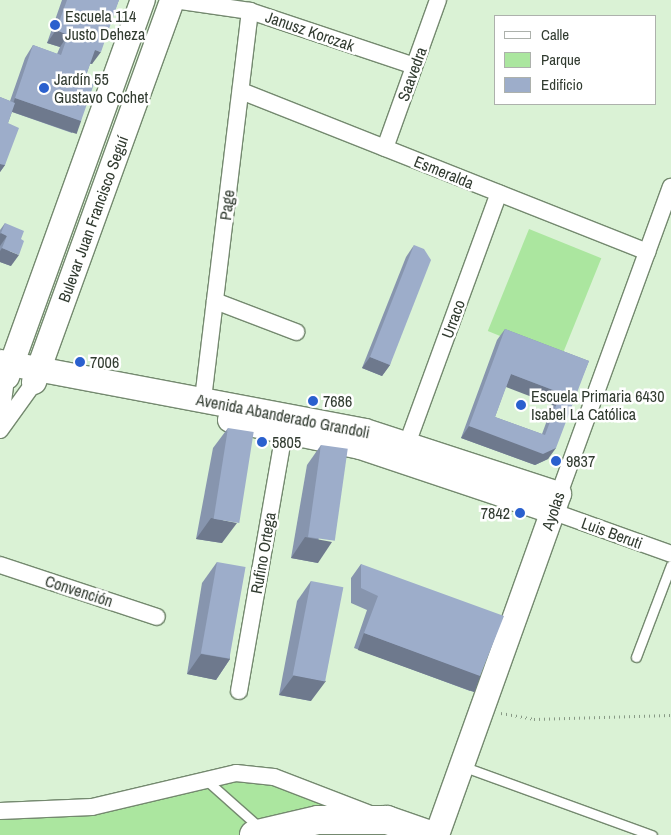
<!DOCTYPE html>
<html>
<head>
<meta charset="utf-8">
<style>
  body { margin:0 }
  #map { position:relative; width:671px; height:835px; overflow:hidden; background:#daf2d5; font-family:"Archivo Narrow",sans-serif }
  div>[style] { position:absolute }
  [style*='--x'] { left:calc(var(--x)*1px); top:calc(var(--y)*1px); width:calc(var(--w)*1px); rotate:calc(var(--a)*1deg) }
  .green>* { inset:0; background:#abe69f; transform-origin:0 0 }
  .path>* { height:2.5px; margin-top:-1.25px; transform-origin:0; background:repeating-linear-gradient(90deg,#889985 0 1px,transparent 0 5px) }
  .roads { filter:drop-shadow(1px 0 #74896f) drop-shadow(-1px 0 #74896f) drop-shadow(0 1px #74896f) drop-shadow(0 -1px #74896f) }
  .lane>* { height:9px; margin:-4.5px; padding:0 4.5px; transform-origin:4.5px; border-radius:4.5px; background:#fff }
  .street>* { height:16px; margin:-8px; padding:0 8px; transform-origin:8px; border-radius:8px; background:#fff }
  .secondary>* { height:24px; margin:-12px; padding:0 12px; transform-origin:12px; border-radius:12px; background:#fff }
  .highway>* { height:28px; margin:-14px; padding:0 14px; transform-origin:14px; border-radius:14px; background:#fff }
  .wall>* { inset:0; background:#8795ae }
  .shaded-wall>* { inset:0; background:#6e798d; transform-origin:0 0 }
  .building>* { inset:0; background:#9dadca; transform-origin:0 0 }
  .dots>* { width:14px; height:14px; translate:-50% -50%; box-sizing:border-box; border:2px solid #fff; border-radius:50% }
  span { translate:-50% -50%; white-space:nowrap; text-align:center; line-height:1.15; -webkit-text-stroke:5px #fff; paint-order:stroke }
  .poi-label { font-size:16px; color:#313b30 }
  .left { translate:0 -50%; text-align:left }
  .right { translate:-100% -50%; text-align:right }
  .street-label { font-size:16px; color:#313b30 }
  .legend { position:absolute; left:494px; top:15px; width:162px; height:90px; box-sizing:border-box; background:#fff; border:1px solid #adb1ac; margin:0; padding:6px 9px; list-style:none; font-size:15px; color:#313b30 }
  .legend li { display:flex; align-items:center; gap:10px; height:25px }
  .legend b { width:25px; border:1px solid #adb1ac }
</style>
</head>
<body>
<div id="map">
  <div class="green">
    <div style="left:529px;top:229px;width:78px;height:110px;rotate:22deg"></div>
    <div style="clip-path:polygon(236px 773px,430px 835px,0 835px,0 811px,92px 807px)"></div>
  </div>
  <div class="path">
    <div style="--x:501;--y:713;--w:34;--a:10"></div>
    <div style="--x:534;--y:719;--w:137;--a:-1.7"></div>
  </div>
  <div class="roads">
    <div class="lane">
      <div style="--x:636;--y:657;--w:98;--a:-69.2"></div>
      <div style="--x:462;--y:766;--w:202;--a:20"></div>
      <div style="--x:205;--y:779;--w:74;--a:41.7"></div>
    </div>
    <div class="street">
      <div style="--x:174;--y:0;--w:77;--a:8.2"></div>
      <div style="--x:250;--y:11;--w:173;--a:18.5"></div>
      <div style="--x:241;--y:91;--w:437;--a:21.6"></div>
      <div style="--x:385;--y:148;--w:157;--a:-70.3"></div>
      <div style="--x:215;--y:301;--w:87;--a:20.9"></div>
      <div style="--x:203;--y:399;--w:391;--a:-83.1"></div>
      <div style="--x:0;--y:424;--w:45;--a:-82.4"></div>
      <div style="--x:0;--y:430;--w:57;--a:-54.3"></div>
      <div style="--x:407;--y:444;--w:267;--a:-69.9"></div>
      <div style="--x:559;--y:494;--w:327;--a:-70"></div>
      <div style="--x:554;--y:512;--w:124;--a:19.7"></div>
      <div style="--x:0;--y:565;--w:165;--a:18.3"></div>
      <div style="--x:239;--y:691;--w:274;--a:-80.1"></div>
      <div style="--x:0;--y:811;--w:92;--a:-2.5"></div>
      <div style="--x:92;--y:807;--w:148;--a:-13.3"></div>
      <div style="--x:236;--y:773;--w:38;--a:6"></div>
      <div style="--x:274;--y:777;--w:103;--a:21.1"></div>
    </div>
    <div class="secondary">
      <div style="--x:0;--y:362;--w:371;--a:10.7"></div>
      <div style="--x:365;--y:431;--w:204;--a:18"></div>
      <div style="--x:559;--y:494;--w:362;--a:109.7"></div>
      <div style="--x:7;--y:377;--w:401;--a:-70.2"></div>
      <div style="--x:34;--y:382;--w:406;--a:-70.1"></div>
      <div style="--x:230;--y:420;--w:133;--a:11.7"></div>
      <div style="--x:360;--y:447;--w:205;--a:18.5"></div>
    </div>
    <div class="highway">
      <div style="--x:254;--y:835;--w:66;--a:-13.2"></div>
      <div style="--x:318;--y:820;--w:69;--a:0"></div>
      <div style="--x:387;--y:820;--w:46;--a:19.2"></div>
    </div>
  </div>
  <div class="wall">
    <div style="clip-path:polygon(62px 0,119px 0,92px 64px,90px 64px,84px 81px,81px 121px,72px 133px,12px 112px,8px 123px,5px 165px,0 172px,0 97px,10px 101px,25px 58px,33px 45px,57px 54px,60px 47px,47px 43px)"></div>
    <div style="clip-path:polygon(5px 223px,11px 266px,0 262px,0 230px)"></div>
    <div style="clip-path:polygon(414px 245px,390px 365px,382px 376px,362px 368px,406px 257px)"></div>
    <div style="clip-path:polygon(evenodd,505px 329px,589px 361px,548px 459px,535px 465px,461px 438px,497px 340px,505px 329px,506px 386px,553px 404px,542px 434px,495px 417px,506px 386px)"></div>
    <div style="clip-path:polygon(228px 428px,222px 543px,196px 539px,213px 448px)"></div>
    <div style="clip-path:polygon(321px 445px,318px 563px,291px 558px,307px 465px)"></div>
    <div style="clip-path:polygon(217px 562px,230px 659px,216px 680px,187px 674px,202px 583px)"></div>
    <div style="clip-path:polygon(361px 564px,480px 676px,470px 691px,354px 648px,367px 610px,351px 603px,351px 578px)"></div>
    <div style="clip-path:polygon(311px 581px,311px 701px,279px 695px,297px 601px)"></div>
  </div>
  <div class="shaded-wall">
    <div style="clip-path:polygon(56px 30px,68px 35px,60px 47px,47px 43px)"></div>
    <div style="clip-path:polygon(95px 50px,101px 52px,92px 64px,86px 62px)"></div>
    <div style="left:15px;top:98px;width:70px;height:14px;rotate:19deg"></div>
    <div style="clip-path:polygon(0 164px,5px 165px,0 172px)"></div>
    <div style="clip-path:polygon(1px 233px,7px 236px,0 246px,0 234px)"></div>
    <div style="clip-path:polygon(2px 248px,19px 255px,11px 266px,0 262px,0 251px)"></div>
    <div style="clip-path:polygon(370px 357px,390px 365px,382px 376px,362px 368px)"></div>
    <div style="left:511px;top:374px;width:53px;height:14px;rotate:21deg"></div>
    <div style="clip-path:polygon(469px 426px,556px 448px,548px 459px,535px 465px,461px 438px)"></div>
    <div style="clip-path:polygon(211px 518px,237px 523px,222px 543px,196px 539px)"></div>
    <div style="clip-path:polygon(305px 537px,332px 542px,318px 563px,291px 558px)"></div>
    <div style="left:364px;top:633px;width:124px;height:18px;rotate:20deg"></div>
    <div style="clip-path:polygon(201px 654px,230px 659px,216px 680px,187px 674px)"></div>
    <div style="clip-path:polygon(294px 675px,326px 681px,311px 701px,279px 695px)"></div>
  </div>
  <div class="building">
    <div style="clip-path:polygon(67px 0,119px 0,101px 52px,95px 50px,84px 81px,94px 84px,81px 121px,15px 98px,33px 45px,61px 55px,68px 35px,56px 30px)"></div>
    <div style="clip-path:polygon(0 97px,15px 103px,8px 123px,19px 128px,5px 165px,0 164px)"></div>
    <div style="clip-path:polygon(5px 223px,24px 231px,21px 239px,24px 241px,19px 255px,2px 248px,7px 236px,1px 233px)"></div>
    <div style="clip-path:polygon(414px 245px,424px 249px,431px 260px,390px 365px,370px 357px)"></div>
    <div style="clip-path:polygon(evenodd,505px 329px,589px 361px,556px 448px,543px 454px,469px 426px,505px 329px,511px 374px,561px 393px,545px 435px,495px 417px,511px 374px)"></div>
    <div style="left:228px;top:428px;width:26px;height:92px;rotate:9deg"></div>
    <div style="left:321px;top:445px;width:27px;height:93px;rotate:8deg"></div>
    <div style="left:217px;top:562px;width:29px;height:93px;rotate:10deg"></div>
    <div style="clip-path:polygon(361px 564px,504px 616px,480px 676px,364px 633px,378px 596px,361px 588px)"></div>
    <div style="left:311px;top:581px;width:33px;height:96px;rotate:11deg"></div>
  </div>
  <div class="dots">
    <div style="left:55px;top:25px;background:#2a60ce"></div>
    <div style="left:44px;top:88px;background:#2a60ce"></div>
    <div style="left:80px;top:362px;background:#2a60ce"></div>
    <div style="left:313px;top:401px;background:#2a60ce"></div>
    <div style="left:521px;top:405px;background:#2a60ce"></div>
    <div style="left:262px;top:442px;background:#2a60ce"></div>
    <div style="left:556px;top:461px;background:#2a60ce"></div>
    <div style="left:520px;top:513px;background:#2a60ce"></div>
  </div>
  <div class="poi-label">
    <span class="left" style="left:65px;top:25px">Escuela 114<br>Justo Deheza</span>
    <span class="left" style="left:54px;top:88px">Jardín 55<br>Gustavo Cochet</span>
    <span class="left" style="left:90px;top:362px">7006</span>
    <span class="left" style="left:531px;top:405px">Escuela Primaria 6430<br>Isabel La Católica</span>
    <span class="left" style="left:323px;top:401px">7686</span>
    <span class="left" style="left:272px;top:442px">5805</span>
    <span class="left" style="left:566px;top:461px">9837</span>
    <span class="right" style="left:510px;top:513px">7842</span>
  </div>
  <div class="street-label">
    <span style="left:310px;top:31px;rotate:19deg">Janusz Korczak</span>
    <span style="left:412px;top:74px;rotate:-70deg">Saavedra</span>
    <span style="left:444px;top:172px;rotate:22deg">Esmeralda</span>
    <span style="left:227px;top:205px;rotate:-83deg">Page</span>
    <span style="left:93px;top:219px;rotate:-70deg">Bulevar Juan Francisco Seguí</span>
    <span style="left:453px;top:319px;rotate:-70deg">Urraco</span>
    <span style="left:283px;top:416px;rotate:11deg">Avenida Abanderado Grandoli</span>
    <span style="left:553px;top:511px;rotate:-71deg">Ayolas</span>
    <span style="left:612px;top:533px;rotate:20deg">Luis Beruti</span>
    <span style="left:263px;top:553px;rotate:-80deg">Rufino Ortega</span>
    <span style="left:79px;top:591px;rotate:18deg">Convención</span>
  </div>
  <ul class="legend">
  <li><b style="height:6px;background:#fff"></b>Calle</li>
  <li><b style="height:14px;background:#abe69f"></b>Parque</li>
  <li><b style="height:14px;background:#9dadca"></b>Edificio</li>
  </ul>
</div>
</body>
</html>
